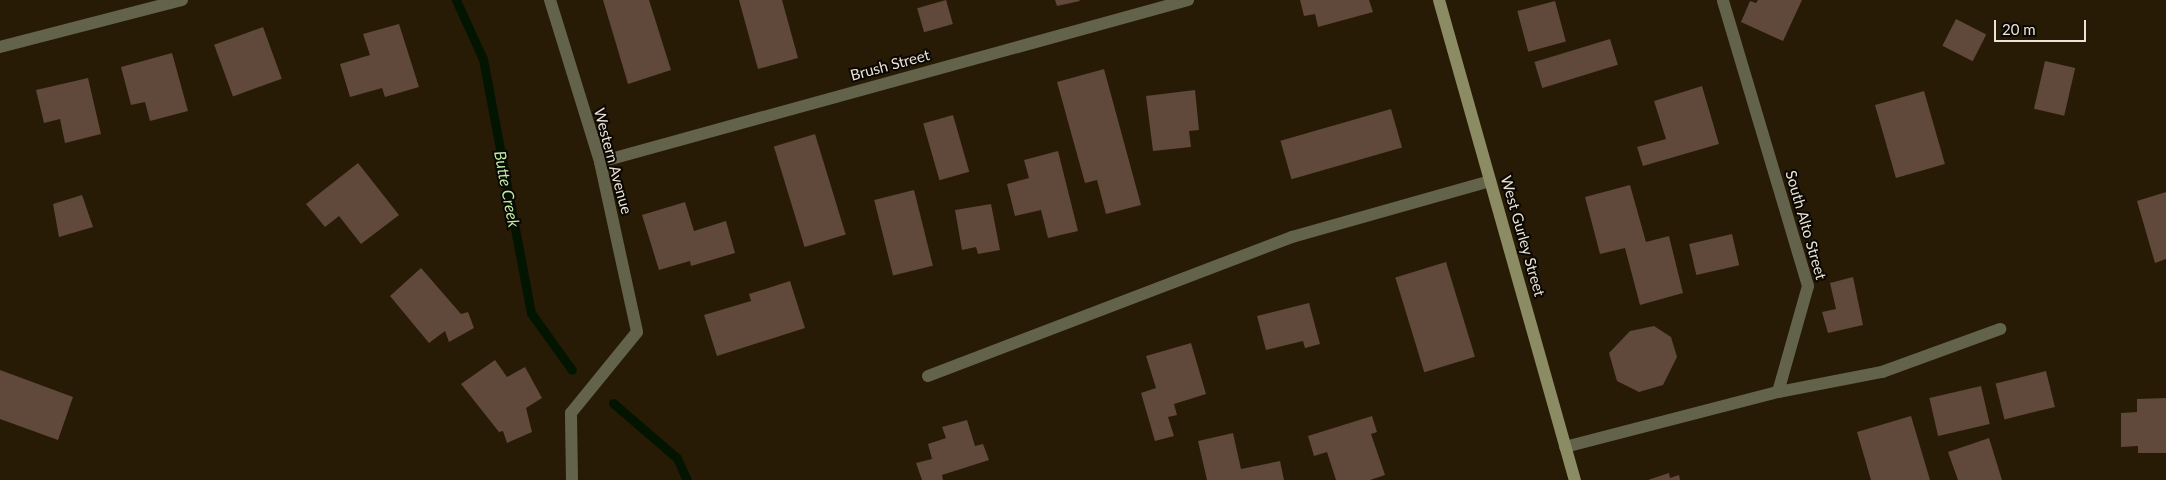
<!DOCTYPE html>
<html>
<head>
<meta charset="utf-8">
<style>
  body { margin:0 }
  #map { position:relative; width:2166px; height:480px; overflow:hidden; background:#271b05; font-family:Lato,sans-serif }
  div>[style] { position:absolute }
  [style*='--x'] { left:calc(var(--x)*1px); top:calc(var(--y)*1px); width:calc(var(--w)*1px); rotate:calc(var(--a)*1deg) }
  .stream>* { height:9px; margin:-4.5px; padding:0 4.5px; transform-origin:4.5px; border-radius:4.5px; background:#031500 }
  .building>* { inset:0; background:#60483a; transform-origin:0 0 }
  .lane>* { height:12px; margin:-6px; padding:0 6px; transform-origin:6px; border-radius:6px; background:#63634b }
  .street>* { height:12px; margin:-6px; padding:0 6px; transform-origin:6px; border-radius:6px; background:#63634b }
  .secondary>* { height:12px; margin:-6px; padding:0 6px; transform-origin:6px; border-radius:6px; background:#8b8b64 }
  span { translate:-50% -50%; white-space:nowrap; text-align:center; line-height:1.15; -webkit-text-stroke:4px #0b0702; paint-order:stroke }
  .street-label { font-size:15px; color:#ebe3d6 }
  .water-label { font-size:16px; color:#bdeda3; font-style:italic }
  .scale { position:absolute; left:1994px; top:20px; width:92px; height:22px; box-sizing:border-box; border:2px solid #ebe3d6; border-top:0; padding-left:6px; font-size:15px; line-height:18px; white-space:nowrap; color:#ebe3d6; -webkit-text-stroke:4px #0b0702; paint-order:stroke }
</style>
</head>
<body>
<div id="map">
  <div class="stream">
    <div style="--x:456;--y:0;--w:65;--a:65.4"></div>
    <div style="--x:483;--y:59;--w:258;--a:79.3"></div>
    <div style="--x:531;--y:313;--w:70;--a:54.3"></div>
    <div style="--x:613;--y:403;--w:84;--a:40.7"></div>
    <div style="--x:677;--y:458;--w:24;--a:66"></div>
  </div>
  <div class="building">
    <div style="clip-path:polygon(603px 0,649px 0,671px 70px,628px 84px)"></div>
    <div style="clip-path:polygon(739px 0,782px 0,798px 58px,758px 69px)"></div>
    <div style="left:946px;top:0;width:25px;height:30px;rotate:74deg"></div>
    <div style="clip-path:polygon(1055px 0,1079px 0,1080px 1px,1057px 6px)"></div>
    <div style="clip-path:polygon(1300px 0,1369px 0,1373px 12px,1318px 27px,1315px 14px,1304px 16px)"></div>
    <div style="clip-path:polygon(1758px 0,1802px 0,1783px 41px,1741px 22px,1750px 1px,1756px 3px)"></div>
    <div style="left:1555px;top:1px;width:42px;height:39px;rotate:75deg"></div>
    <div style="left:1956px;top:19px;width:34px;height:30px;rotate:27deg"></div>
    <div style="clip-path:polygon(399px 24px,419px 87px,385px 97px,382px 88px,350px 97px,340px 64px,370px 55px,363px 34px)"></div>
    <div style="left:263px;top:27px;width:55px;height:52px;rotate:70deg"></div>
    <div style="left:1610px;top:39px;width:27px;height:79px;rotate:73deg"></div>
    <div style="clip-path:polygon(172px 53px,188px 111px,150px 121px,145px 102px,131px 105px,121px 67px)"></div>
    <div style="left:2045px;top:61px;width:31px;height:49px;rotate:13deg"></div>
    <div style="clip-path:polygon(1104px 69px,1141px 205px,1106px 214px,1097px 180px,1085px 183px,1057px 82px)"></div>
    <div style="clip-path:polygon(88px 78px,101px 134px,65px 143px,60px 119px,44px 123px,36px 90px)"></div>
    <div style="clip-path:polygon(1702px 86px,1719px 144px,1643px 166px,1637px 147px,1666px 139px,1654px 101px)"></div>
    <div style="clip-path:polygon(1195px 90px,1199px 130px,1189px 131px,1191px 147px,1153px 151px,1146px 96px)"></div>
    <div style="left:1924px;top:91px;width:76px;height:51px;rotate:74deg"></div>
    <div style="left:1391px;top:109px;width:40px;height:115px;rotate:74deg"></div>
    <div style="left:953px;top:115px;width:59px;height:31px;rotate:74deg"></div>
    <div style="left:815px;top:134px;width:105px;height:43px;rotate:73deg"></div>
    <div style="clip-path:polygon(1058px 151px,1078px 231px,1048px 238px,1041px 210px,1015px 216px,1007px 184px,1029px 178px,1024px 160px)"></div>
    <div style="clip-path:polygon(358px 163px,399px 215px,361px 244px,339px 216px,325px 227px,306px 204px)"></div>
    <div style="clip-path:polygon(1630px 185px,1646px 242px,1669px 236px,1683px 293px,1640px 305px,1625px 248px,1600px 254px,1585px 197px)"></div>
    <div style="left:914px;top:190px;width:78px;height:41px;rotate:76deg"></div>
    <div style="clip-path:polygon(2166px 192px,2166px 259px,2155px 263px,2137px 201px)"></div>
    <div style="clip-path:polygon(82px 195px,93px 227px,59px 237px,53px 204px)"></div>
    <div style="clip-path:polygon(685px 202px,694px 231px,726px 221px,735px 253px,691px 266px,690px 261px,659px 270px,642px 215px)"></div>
    <div style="clip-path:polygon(991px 204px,1000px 250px,978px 254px,976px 247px,962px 250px,955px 210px)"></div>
    <div style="left:1732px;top:234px;width:32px;height:44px;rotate:77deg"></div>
    <div style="left:1446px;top:262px;width:99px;height:53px;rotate:73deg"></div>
    <div style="clip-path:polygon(421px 268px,461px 314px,468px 312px,474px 328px,449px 342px,445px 331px,429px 343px,390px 296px)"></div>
    <div style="clip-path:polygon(1853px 277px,1863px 325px,1828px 333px,1822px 312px,1836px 309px,1830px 283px)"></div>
    <div style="clip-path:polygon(790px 281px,805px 328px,717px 356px,704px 315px,751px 301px,749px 294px)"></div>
    <div style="clip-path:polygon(1309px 303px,1320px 344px,1305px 348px,1303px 341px,1266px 350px,1257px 316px)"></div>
    <div style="clip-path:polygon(1654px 326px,1671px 337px,1677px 357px,1663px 385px,1639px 392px,1617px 381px,1609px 353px,1630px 331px)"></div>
    <div style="clip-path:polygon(1191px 343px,1206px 394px,1174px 404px,1177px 415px,1168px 417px,1174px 436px,1155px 441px,1141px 393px,1156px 388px,1146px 356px)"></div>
    <div style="clip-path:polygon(495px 360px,507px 377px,525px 367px,542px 398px,526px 408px,532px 432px,507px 443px,503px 431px,499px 432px,461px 384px)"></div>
    <div style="clip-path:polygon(0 370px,73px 397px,58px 440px,0 419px)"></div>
    <div style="left:2046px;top:371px;width:37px;height:52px;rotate:76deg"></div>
    <div style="left:1981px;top:386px;width:39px;height:53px;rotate:77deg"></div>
    <div style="clip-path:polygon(2166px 398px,2166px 453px,2138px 453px,2138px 446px,2121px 447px,2121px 413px,2137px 412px,2137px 399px)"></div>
    <div style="clip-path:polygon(1372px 416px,1377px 432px,1371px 434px,1385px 475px,1370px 480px,1336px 480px,1327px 452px,1314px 456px,1308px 436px)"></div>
    <div style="clip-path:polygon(1911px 416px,1930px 480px,1871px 480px,1857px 432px)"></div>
    <div style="clip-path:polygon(967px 420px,975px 446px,983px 444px,989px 460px,942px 475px,943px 480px,922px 480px,916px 463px,932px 459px,928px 444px,946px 438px,942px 427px)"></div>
    <div style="clip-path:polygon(1233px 433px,1241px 469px,1280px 461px,1284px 480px,1207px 480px,1198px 441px)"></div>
    <div style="clip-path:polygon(1989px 438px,2002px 480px,1958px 480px,1948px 452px)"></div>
    <div style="clip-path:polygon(1669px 473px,1670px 478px,1679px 475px,1680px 480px,1648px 480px)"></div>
  </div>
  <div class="lane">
    <div style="--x:1778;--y:392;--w:106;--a:-10.9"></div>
    <div style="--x:1882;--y:372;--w:126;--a:-20"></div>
    <div style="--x:572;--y:480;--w:67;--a:-90.9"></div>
    <div style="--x:571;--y:413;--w:104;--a:-50.8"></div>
  </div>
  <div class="street">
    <div style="--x:550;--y:0;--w:170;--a:72.8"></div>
    <div style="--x:600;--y:162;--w:174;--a:77.7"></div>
    <div style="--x:0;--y:47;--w:188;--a:-14.5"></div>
    <div style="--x:600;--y:162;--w:610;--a:-15.4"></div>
    <div style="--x:928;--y:376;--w:390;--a:-20.9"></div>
    <div style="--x:1292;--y:237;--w:206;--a:-15.8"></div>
    <div style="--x:1565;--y:447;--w:220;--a:-14.5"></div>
    <div style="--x:1778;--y:392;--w:110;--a:-74.2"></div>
    <div style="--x:1808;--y:286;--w:298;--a:-106.6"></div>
  </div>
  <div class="secondary">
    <div style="--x:1439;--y:0;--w:499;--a:74.2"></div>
  </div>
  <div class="street-label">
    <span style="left:890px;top:65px;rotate:-15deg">Brush Street</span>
    <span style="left:613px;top:161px;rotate:75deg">Western Avenue</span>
    <span style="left:1806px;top:225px;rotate:74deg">South Alto Street</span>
    <span style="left:1523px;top:236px;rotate:74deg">West Gurley Street</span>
  </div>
  <div class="water-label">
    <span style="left:507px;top:189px;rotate:79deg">Butte Creek</span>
  </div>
  <div class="scale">20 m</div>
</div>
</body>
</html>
